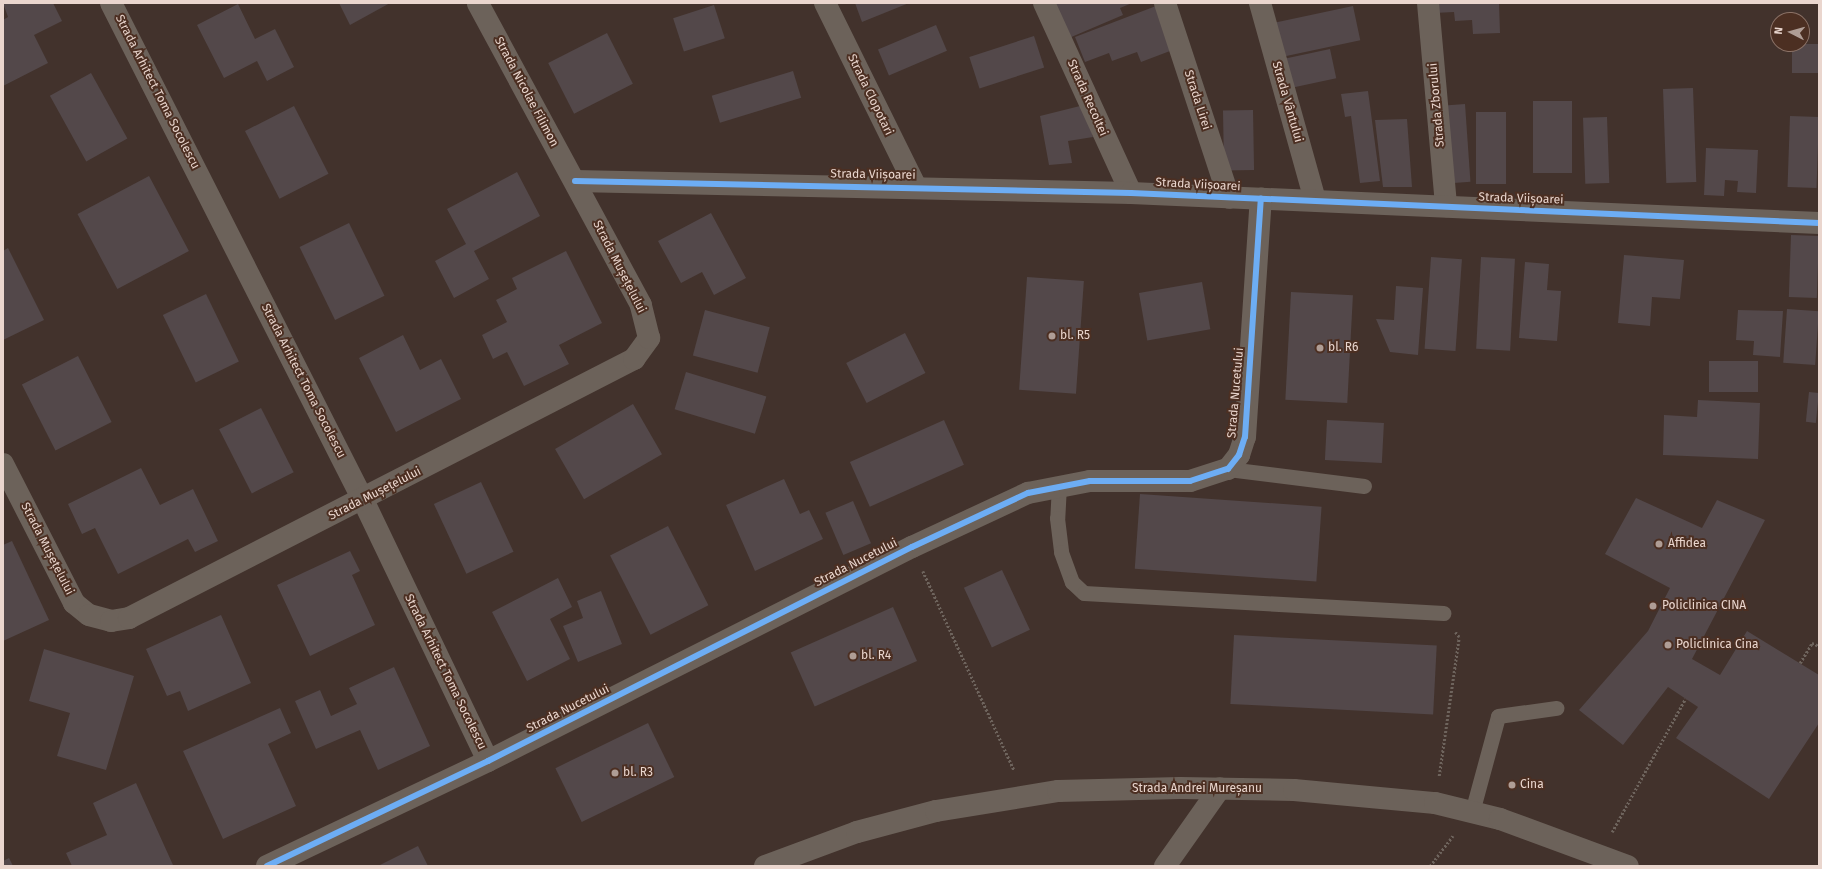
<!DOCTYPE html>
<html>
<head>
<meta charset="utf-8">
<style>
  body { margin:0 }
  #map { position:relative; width:1822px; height:869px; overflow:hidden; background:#42322c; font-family:"Fira Sans",sans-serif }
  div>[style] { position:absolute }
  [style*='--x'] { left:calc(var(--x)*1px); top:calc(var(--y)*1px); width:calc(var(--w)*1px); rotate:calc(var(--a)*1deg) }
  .building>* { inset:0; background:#53484a; transform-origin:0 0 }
  .path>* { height:2.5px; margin-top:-1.25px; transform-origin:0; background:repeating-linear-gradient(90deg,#6e645d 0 2px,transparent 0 4px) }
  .service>* { height:15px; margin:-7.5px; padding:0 7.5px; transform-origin:7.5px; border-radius:7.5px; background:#6c625a }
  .minor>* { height:22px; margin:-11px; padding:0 11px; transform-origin:11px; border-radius:11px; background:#6c625a }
  .tertiary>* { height:22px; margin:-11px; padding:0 11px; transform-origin:11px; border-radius:11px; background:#6c625a }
  .cycleway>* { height:6px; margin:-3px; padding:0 3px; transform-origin:3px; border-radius:3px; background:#6dadf4 }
  .dots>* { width:11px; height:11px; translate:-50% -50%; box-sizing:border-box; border:2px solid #4c2f22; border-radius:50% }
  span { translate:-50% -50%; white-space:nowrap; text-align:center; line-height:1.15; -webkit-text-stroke:4px #4c2f22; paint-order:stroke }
  .street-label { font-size:12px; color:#ead6ce }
  .poi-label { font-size:12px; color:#ead6ce }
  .left { translate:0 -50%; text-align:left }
  .frame { position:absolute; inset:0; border:4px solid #ead6ce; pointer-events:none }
  .north { position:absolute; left:1770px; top:12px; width:40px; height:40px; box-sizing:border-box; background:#4c2f22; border:1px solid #8b7267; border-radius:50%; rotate:276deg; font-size:11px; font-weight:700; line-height:16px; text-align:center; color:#ead6ce }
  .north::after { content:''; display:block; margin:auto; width:14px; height:18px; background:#af9d95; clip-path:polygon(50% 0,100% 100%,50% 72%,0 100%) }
</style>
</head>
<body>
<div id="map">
  <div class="building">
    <div style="clip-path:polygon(3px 3px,53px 3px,62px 21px,34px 35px,48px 63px,3px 86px,3px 20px,8px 17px)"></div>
    <div style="clip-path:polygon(339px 3px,390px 3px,350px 25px)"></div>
    <div style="clip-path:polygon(855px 3px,909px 3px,862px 22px)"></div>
    <div style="clip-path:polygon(1055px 3px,1132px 3px,1120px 8px,1123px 15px,1069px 38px)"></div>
    <div style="clip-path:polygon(1434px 3px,1499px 3px,1500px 33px,1473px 34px,1472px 20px,1455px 21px,1454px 12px,1434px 13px)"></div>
    <div style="clip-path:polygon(238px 4px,255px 39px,275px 29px,294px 67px,267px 81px,257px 61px,224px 78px,197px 25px)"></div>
    <div style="left:714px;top:5px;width:35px;height:43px;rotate:72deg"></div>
    <div style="clip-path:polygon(1156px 6px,1170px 51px,1141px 62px,1137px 52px,1112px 61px,1109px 53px,1085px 62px,1075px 37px)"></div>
    <div style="left:1353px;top:6px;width:35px;height:84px;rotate:78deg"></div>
    <div style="left:936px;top:25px;width:28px;height:63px;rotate:67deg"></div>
    <div style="left:607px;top:33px;width:57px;height:66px;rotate:63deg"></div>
    <div style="left:1034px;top:36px;width:33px;height:68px;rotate:72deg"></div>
    <div style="left:1792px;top:44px;width:27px;height:29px"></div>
    <div style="left:1330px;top:49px;width:30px;height:49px;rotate:78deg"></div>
    <div style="left:793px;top:71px;width:28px;height:85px;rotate:73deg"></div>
    <div style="left:91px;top:73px;width:75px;height:47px;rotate:61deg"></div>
    <div style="left:1693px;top:88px;width:94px;height:30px;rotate:88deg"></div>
    <div style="clip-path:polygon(1368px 91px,1380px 181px,1360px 183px,1351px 116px,1345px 117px,1341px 94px)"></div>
    <div style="left:1533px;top:101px;width:39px;height:72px"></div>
    <div style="left:1465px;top:104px;width:78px;height:20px;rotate:86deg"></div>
    <div style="clip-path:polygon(1084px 105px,1093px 137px,1068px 141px,1072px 163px,1049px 165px,1040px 116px)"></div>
    <div style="left:294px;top:106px;width:76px;height:55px;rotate:63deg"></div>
    <div style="left:1253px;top:110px;width:60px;height:30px;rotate:89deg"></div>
    <div style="left:1476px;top:112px;width:30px;height:72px"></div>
    <div style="left:1790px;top:116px;width:29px;height:71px;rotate:2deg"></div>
    <div style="left:1607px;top:117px;width:66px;height:24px;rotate:88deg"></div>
    <div style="clip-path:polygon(1407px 119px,1412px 187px,1383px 187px,1375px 120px)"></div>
    <div style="clip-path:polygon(1706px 148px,1758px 150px,1756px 193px,1737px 192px,1738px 181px,1725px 180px,1724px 196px,1704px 195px)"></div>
    <div style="clip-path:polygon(517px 172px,540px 216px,474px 251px,489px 279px,454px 298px,435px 261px,466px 244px,447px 209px)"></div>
    <div style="left:149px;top:176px;width:85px;height:81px;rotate:62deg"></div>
    <div style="clip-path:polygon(711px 213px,746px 278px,714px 295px,702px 272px,681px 283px,658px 241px)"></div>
    <div style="left:349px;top:223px;width:81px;height:55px;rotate:64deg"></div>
    <div style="left:1791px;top:235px;width:28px;height:62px;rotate:2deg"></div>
    <div style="clip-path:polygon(8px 248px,44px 320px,3px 340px,3px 251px)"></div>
    <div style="clip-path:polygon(566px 251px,602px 323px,559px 345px,569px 364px,524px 386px,507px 352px,493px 359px,482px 335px,507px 322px,496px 300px,517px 289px,512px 278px)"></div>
    <div style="clip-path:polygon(1624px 255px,1684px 260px,1680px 299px,1652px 297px,1650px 326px,1618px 323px)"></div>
    <div style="left:1431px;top:257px;width:31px;height:92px;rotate:4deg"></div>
    <div style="left:1481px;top:257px;width:34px;height:92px;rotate:3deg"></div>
    <div style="clip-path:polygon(1525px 262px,1549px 264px,1547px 290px,1561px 291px,1557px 341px,1519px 338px)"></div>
    <div style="left:1027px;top:277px;width:57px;height:113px;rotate:4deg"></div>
    <div style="left:1202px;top:282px;width:48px;height:64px;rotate:80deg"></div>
    <div style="clip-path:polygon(1396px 286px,1423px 288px,1418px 355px,1390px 352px,1376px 319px,1394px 320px)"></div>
    <div style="left:1291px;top:292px;width:62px;height:108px;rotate:3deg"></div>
    <div style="left:206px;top:294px;width:75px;height:48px;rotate:64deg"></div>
    <div style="left:1787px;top:309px;width:32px;height:54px;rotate:4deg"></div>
    <div style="left:705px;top:310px;width:67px;height:47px;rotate:15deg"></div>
    <div style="clip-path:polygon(1738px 310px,1783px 311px,1780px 357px,1753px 355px,1754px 341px,1736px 340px)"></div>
    <div style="left:905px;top:333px;width:45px;height:66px;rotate:63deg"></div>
    <div style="clip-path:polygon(403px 335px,420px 370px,441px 359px,461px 399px,396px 432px,359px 358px)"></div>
    <div style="left:78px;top:356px;width:74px;height:63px;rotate:63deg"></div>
    <div style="left:1709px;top:361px;width:49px;height:31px"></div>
    <div style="left:686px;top:372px;width:84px;height:39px;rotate:17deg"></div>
    <div style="left:1809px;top:392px;width:10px;height:30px;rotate:6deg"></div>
    <div style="clip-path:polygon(1698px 400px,1760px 403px,1758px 459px,1663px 455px,1664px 415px,1697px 417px)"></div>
    <div style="left:633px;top:404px;width:58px;height:90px;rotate:60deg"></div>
    <div style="left:261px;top:408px;width:72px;height:47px;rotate:63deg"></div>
    <div style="left:944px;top:420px;width:49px;height:103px;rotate:66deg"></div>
    <div style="left:1327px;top:420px;width:57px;height:40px;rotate:3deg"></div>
    <div style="clip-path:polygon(141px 468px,160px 505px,193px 489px,218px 541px,195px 552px,188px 539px,118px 574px,95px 528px,82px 534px,68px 504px)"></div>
    <div style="clip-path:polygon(784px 479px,800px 514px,809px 510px,823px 539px,755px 571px,726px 505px)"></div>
    <div style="left:481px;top:482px;width:77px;height:52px;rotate:65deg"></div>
    <div style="left:1140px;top:494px;width:182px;height:75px;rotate:4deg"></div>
    <div style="clip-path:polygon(1636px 498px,1702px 528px,1717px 500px,1765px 520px,1692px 659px,1720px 675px,1747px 631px,1819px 675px,1819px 723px,1769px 799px,1676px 738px,1698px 707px,1668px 687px,1623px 745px,1579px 710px,1648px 631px,1670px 588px,1605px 554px)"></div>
    <div style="left:853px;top:501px;width:46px;height:30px;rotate:67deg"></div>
    <div style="left:668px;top:526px;width:89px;height:65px;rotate:63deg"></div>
    <div style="clip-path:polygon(12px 541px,49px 620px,3px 641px,3px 545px)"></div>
    <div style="clip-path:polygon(350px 551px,360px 571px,352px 575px,375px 625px,310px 656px,277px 585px)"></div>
    <div style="left:1002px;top:570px;width:66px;height:42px;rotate:65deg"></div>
    <div style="clip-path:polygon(558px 578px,572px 607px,550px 619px,570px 659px,527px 681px,492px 612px)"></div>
    <div style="clip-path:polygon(601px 591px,622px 644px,578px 662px,563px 626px,583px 618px,577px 601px)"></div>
    <div style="left:893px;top:607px;width:59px;height:112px;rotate:66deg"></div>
    <div style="clip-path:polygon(221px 615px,251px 683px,188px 711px,180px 691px,167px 696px,146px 649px)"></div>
    <div style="left:1234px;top:635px;width:203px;height:69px;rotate:3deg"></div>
    <div style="clip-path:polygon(44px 649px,134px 676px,106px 770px,57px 756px,70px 713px,29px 701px)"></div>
    <div style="clip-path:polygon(394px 667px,430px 746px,378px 770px,360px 730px,316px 749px,295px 701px,320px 690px,331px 716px,357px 704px,349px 688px)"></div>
    <div style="clip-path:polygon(280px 708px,291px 733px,268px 744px,296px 806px,223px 839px,183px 751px)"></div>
    <div style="left:648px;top:723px;width:60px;height:103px;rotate:64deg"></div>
    <div style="clip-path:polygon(136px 783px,173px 865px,72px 866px,66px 853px,107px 835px,93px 803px)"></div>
    <div style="clip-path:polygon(418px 846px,428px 866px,378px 866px)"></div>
    <div style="clip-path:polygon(9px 858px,13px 866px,3px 866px,3px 861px)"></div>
  </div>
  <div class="path">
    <div style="--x:923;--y:571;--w:219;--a:65.4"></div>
    <div style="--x:1800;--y:663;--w:23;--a:-59"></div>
    <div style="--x:1812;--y:643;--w:8;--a:23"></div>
    <div style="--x:1439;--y:776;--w:140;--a:-81.8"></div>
    <div style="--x:1459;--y:637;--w:6;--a:-129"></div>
    <div style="--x:1612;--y:832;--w:152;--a:-61.2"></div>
    <div style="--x:1430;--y:866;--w:38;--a:-53"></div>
  </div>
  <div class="service">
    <div style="--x:1228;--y:469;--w:137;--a:7.1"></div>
    <div style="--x:1059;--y:485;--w:33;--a:93"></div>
    <div style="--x:1057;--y:518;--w:34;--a:83"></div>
    <div style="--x:1061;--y:552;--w:32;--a:70"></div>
    <div style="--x:1072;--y:582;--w:16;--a:43"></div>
    <div style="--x:1084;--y:593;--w:360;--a:3.2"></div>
    <div style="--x:1472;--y:812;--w:99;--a:-74.8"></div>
    <div style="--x:1498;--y:716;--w:59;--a:-7.9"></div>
  </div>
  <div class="minor">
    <div style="--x:111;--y:3;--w:557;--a:63.11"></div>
    <div style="--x:363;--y:500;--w:289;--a:64.4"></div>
    <div style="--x:825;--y:3;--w:205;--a:63.7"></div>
    <div style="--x:1044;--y:3;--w:209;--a:65.4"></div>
    <div style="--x:1165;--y:3;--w:205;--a:71.8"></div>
    <div style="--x:1260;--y:3;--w:205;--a:74.4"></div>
    <div style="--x:1428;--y:3;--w:204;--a:84.9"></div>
    <div style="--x:575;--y:181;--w:556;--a:1.24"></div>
    <div style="--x:1131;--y:193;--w:689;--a:2.5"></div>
    <div style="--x:3;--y:464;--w:156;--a:62.9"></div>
    <div style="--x:74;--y:603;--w:19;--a:39"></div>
    <div style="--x:89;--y:615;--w:23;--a:15"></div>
    <div style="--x:111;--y:621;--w:18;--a:-9"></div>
    <div style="--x:129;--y:618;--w:568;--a:-27.15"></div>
    <div style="--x:634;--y:359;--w:26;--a:-54"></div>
    <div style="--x:649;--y:338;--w:34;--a:-104"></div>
    <div style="--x:641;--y:305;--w:343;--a:-118.4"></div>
    <div style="--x:267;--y:866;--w:245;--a:-25.4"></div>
    <div style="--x:488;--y:761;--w:475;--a:-26.8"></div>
    <div style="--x:912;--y:547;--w:128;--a:-25"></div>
    <div style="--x:1028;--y:493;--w:63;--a:-11"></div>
    <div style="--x:1090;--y:481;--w:100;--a:0"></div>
    <div style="--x:1190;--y:481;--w:40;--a:-18"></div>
    <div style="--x:1228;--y:469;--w:18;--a:-52"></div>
    <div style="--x:1239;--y:455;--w:19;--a:-72"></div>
    <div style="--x:1245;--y:437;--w:239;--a:-86.2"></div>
    <div style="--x:1165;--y:866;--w:95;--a:-54.8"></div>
  </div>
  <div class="tertiary">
    <div style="--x:765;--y:866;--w:98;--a:-20.3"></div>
    <div style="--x:857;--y:832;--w:82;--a:-14.9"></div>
    <div style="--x:936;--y:811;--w:124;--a:-9.3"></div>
    <div style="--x:1058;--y:791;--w:122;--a:-1.4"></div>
    <div style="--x:1180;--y:788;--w:114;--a:1"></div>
    <div style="--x:1294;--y:790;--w:142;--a:5.3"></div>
    <div style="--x:1435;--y:803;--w:67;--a:13.8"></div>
    <div style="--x:1500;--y:819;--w:136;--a:20.2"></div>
  </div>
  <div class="cycleway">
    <div style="--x:575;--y:181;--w:556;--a:1.24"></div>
    <div style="--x:1131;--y:193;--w:689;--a:2.5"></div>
    <div style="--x:267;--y:866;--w:245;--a:-25.4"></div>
    <div style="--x:488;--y:761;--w:475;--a:-26.8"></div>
    <div style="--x:912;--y:547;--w:128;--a:-25"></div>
    <div style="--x:1028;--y:493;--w:63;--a:-11"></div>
    <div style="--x:1090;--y:481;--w:100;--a:0"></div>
    <div style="--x:1190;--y:481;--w:40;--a:-18"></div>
    <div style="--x:1228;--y:469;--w:18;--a:-52"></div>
    <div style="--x:1239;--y:455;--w:19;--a:-72"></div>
    <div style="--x:1245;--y:437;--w:239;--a:-86.2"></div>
  </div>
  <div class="dots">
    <div style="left:1052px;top:336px;background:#af9d95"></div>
    <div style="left:1320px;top:348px;background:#af9d95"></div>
    <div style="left:1659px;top:544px;background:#af9d95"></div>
    <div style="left:1653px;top:606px;background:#af9d95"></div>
    <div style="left:1668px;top:645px;background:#af9d95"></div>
    <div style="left:853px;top:656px;background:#af9d95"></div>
    <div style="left:615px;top:773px;background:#af9d95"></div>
    <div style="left:1512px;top:785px;background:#af9d95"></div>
  </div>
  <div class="street-label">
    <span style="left:157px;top:92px;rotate:63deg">Strada Arhitect Toma Socolescu</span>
    <span style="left:526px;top:92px;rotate:62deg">Strada Nicolae Filimon</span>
    <span style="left:870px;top:95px;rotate:64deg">Strada Clopotari</span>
    <span style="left:1087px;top:98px;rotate:66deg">Strada Recoltei</span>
    <span style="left:1197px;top:100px;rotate:72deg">Strada Lirei</span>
    <span style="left:1287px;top:102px;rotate:74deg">Strada Vântului</span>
    <span style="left:1437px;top:105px;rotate:-95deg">Strada Zborului</span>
    <span style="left:873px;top:175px;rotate:1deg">Strada Viișoarei</span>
    <span style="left:1198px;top:185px;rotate:3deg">Strada Viișoarei</span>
    <span style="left:1521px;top:199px;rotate:2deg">Strada Viișoarei</span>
    <span style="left:619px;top:267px;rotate:63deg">Strada Mușețelului</span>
    <span style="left:303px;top:381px;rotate:63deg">Strada Arhitect Toma Socolescu</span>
    <span style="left:1236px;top:393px;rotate:-85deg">Strada Nucetului</span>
    <span style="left:375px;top:494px;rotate:-27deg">Strada Mușețelului</span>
    <span style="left:47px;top:549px;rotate:63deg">Strada Mușețelului</span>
    <span style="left:856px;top:563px;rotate:-27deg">Strada Nucetului</span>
    <span style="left:445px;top:672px;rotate:64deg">Strada Arhitect Toma Socolescu</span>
    <span style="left:568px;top:709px;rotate:-27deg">Strada Nucetului</span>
    <span style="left:1197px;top:789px">Strada Andrei Mureșanu</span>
  </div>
  <div class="poi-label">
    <span class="left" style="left:1060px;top:336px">bl. R5</span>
    <span class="left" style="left:1328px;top:348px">bl. R6</span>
    <span class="left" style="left:1668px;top:544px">Affidea</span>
    <span class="left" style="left:1662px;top:606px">Policlinica CINA</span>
    <span class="left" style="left:1676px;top:645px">Policlinica Cina</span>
    <span class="left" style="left:861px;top:656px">bl. R4</span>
    <span class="left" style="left:623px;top:773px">bl. R3</span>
    <span class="left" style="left:1520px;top:785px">Cina</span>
  </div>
  <div class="frame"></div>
  <div class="north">N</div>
</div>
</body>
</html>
